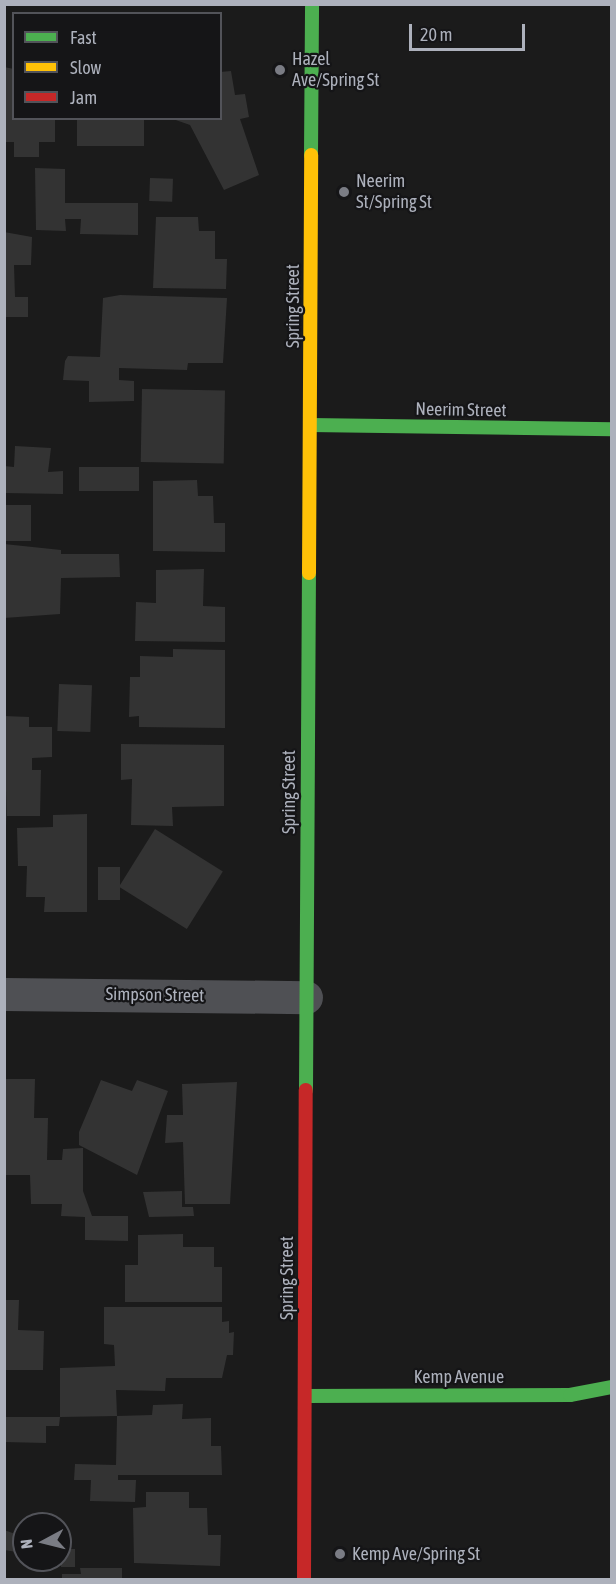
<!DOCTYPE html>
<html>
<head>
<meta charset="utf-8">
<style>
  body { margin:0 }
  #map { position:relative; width:616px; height:1584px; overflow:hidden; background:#1b1b1b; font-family:"Asap Condensed",sans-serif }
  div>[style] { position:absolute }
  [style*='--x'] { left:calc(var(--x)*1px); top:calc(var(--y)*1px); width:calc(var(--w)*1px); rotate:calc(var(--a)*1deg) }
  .building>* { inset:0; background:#333; transform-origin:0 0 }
  .street>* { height:33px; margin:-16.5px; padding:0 16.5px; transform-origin:16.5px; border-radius:16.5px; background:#4f5054 }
  .fast>* { height:14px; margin:-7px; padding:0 7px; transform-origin:7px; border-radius:7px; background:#4caf50 }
  .slow>* { height:14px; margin:-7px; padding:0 7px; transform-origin:7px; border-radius:7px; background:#ffc107 }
  .jam>* { height:14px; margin:-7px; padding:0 7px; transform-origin:7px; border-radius:7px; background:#c62828 }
  .dots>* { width:16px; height:16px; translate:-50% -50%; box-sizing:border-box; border:3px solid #151517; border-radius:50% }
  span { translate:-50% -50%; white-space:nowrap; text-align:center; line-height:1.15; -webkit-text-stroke:4.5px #151517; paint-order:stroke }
  .poi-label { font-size:18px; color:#adb1bc }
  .left { translate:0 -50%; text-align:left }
  .street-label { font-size:18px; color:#adb1bc }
  .frame { position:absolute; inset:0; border:6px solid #adb1bc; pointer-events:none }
  .legend { position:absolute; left:12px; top:12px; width:210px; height:108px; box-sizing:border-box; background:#151517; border:2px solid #525359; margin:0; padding:8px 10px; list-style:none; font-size:18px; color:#adb1bc }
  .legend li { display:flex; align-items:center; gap:12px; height:30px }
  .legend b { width:30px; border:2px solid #525359 }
  .north { position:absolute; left:12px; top:1512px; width:60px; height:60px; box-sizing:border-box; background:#151517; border:2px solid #525359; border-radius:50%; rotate:263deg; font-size:16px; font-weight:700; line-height:24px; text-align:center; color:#adb1bc }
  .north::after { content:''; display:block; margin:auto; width:21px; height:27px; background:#7a7c84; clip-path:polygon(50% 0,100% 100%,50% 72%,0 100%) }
  .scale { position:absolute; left:409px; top:24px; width:116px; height:27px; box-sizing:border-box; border:3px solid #adb1bc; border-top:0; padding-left:8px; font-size:18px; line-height:21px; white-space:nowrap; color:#adb1bc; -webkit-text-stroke:4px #151517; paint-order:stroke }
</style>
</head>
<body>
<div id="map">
  <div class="building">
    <div style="clip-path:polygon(4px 67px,14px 69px,14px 118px,55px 118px,55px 142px,39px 142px,39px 157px,14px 157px,14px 142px,4px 142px)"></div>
    <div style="clip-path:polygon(231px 71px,235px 95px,245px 94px,249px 117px,240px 119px,259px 175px,224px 190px,190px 125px,173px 119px,220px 118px,220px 72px)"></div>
    <div style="left:77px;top:118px;width:67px;height:28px"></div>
    <div style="clip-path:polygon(35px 168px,65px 169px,65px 203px,138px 203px,138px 235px,80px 234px,81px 219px,65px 219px,66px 231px,36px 230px)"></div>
    <div style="left:150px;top:178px;width:23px;height:23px;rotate:2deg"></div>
    <div style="clip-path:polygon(156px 217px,198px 217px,199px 231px,215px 231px,215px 259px,227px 259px,226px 289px,153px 288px)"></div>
    <div style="clip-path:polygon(4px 232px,32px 237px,31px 265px,14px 265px,15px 297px,28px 297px,28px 317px,4px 317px)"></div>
    <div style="clip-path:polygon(120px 295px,227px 298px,223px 363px,188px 363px,187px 370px,119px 368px,119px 380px,134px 381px,134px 401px,89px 402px,89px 381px,63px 380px,65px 361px,68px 356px,100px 357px,103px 298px)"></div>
    <div style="left:142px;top:389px;width:83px;height:73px;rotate:1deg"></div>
    <div style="clip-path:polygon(15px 446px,51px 448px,48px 472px,63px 471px,63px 494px,4px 493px,4px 466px,14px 467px)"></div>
    <div style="left:139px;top:467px;width:24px;height:60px;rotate:90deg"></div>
    <div style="clip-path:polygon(197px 480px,198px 496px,213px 496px,214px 523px,225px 523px,225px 552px,153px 551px,153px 481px)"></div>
    <div style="left:4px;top:505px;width:27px;height:36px"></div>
    <div style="clip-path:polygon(4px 544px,61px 550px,61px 554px,119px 554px,120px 577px,61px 578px,60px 614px,4px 618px)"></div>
    <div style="clip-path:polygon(204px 569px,203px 606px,225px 607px,225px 642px,135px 641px,136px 602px,156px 603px,156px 570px)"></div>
    <div style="clip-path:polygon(173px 649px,225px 650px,225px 728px,139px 727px,139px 716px,129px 717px,130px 677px,140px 677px,140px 656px,173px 657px)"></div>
    <div style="left:59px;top:684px;width:33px;height:47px;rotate:2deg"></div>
    <div style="clip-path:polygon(4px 716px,29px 717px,29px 727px,52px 727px,52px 757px,32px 758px,32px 770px,41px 770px,40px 816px,7px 816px,7px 827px)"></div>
    <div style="clip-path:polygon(121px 744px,224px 745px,224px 806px,172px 807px,173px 826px,131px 825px,132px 779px,121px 780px)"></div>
    <div style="clip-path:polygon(87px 814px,87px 912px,44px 912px,45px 897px,26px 897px,27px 866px,18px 866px,17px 828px,53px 827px,53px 815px)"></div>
    <div style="left:155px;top:829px;width:80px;height:68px;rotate:32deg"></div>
    <div style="left:98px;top:867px;width:22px;height:33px"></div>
    <div style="clip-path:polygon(4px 1079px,35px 1079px,34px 1118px,48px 1118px,47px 1160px,62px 1160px,63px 1149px,83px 1148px,83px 1191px,92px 1216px,128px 1216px,128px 1241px,85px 1240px,85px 1217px,61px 1216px,62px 1204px,31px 1204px,30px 1175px,4px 1175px)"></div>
    <div style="clip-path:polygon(101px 1080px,132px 1091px,137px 1080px,168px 1091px,137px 1175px,79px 1145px,79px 1132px)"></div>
    <div style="clip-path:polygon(237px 1082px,230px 1204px,185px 1204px,183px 1142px,165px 1143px,167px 1115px,183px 1115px,182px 1084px)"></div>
    <div style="clip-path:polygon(182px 1191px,182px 1207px,193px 1207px,194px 1216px,149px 1217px,143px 1192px)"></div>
    <div style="clip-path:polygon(183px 1234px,183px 1247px,214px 1247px,214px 1267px,222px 1267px,222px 1302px,125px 1302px,125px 1265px,138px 1265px,138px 1235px)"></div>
    <div style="clip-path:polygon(4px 1300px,19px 1300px,18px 1330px,44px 1331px,43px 1370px,4px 1370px)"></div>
    <div style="clip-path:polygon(104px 1307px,222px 1307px,222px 1322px,229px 1321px,229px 1333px,234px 1332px,233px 1355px,227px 1355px,222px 1378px,166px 1378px,165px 1391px,116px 1390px,117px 1416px,60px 1417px,60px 1368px,115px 1366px,114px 1345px,104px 1344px)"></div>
    <div style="clip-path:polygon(183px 1404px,182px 1419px,211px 1418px,211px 1446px,221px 1446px,222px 1475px,118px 1475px,118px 1480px,136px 1480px,135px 1502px,90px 1501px,91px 1480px,74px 1480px,75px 1464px,116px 1465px,117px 1416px,152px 1415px,153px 1405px)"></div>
    <div style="clip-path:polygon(4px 1417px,60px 1417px,59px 1426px,46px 1426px,46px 1443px,4px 1442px)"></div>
    <div style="clip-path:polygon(146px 1492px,189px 1492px,189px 1508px,207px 1508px,208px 1535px,221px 1535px,220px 1566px,134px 1563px,133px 1508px,146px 1507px)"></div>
    <div style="clip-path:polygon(4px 1530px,24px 1537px,24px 1553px,4px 1550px)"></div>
    <div style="left:61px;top:1549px;width:14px;height:18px"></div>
    <div style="clip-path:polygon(80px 1568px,122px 1568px,122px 1580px,62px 1580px,62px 1574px,81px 1574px)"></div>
  </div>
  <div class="street">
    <div style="--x:4;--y:994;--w:302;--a:0.6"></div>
  </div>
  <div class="fast">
    <div style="--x:311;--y:155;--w:151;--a:-89.6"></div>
    <div style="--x:310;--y:425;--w:302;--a:0.8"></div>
    <div style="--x:306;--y:1090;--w:517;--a:-89.67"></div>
    <div style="--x:305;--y:1396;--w:265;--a:-0.2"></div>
    <div style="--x:570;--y:1395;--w:43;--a:-10.8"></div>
  </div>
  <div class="slow">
    <div style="--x:309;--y:573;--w:418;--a:-89.7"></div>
  </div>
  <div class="jam">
    <div style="--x:304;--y:1580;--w:490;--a:-89.8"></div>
  </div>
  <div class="dots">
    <div style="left:280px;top:70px;background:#7a7c84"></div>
    <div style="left:344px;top:192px;background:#7a7c84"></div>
    <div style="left:340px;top:1554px;background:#7a7c84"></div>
  </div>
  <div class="poi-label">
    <span class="left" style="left:292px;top:70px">Hazel<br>Ave/Spring St</span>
    <span class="left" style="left:356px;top:192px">Neerim<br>St/Spring St</span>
    <span class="left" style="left:352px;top:1554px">Kemp Ave/Spring St</span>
  </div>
  <div class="street-label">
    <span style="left:293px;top:306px;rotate:-90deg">Spring Street</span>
    <span style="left:461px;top:410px;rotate:1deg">Neerim Street</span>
    <span style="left:289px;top:792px;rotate:-90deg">Spring Street</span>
    <span style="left:155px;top:995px;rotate:1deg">Simpson Street</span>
    <span style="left:287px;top:1278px;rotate:-90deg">Spring Street</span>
    <span style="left:459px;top:1377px">Kemp Avenue</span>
  </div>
  <div class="frame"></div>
  <ul class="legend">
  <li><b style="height:8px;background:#4caf50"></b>Fast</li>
  <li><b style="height:8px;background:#ffc107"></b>Slow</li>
  <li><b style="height:8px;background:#c62828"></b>Jam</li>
  </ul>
  <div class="north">N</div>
  <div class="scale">20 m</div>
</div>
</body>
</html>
